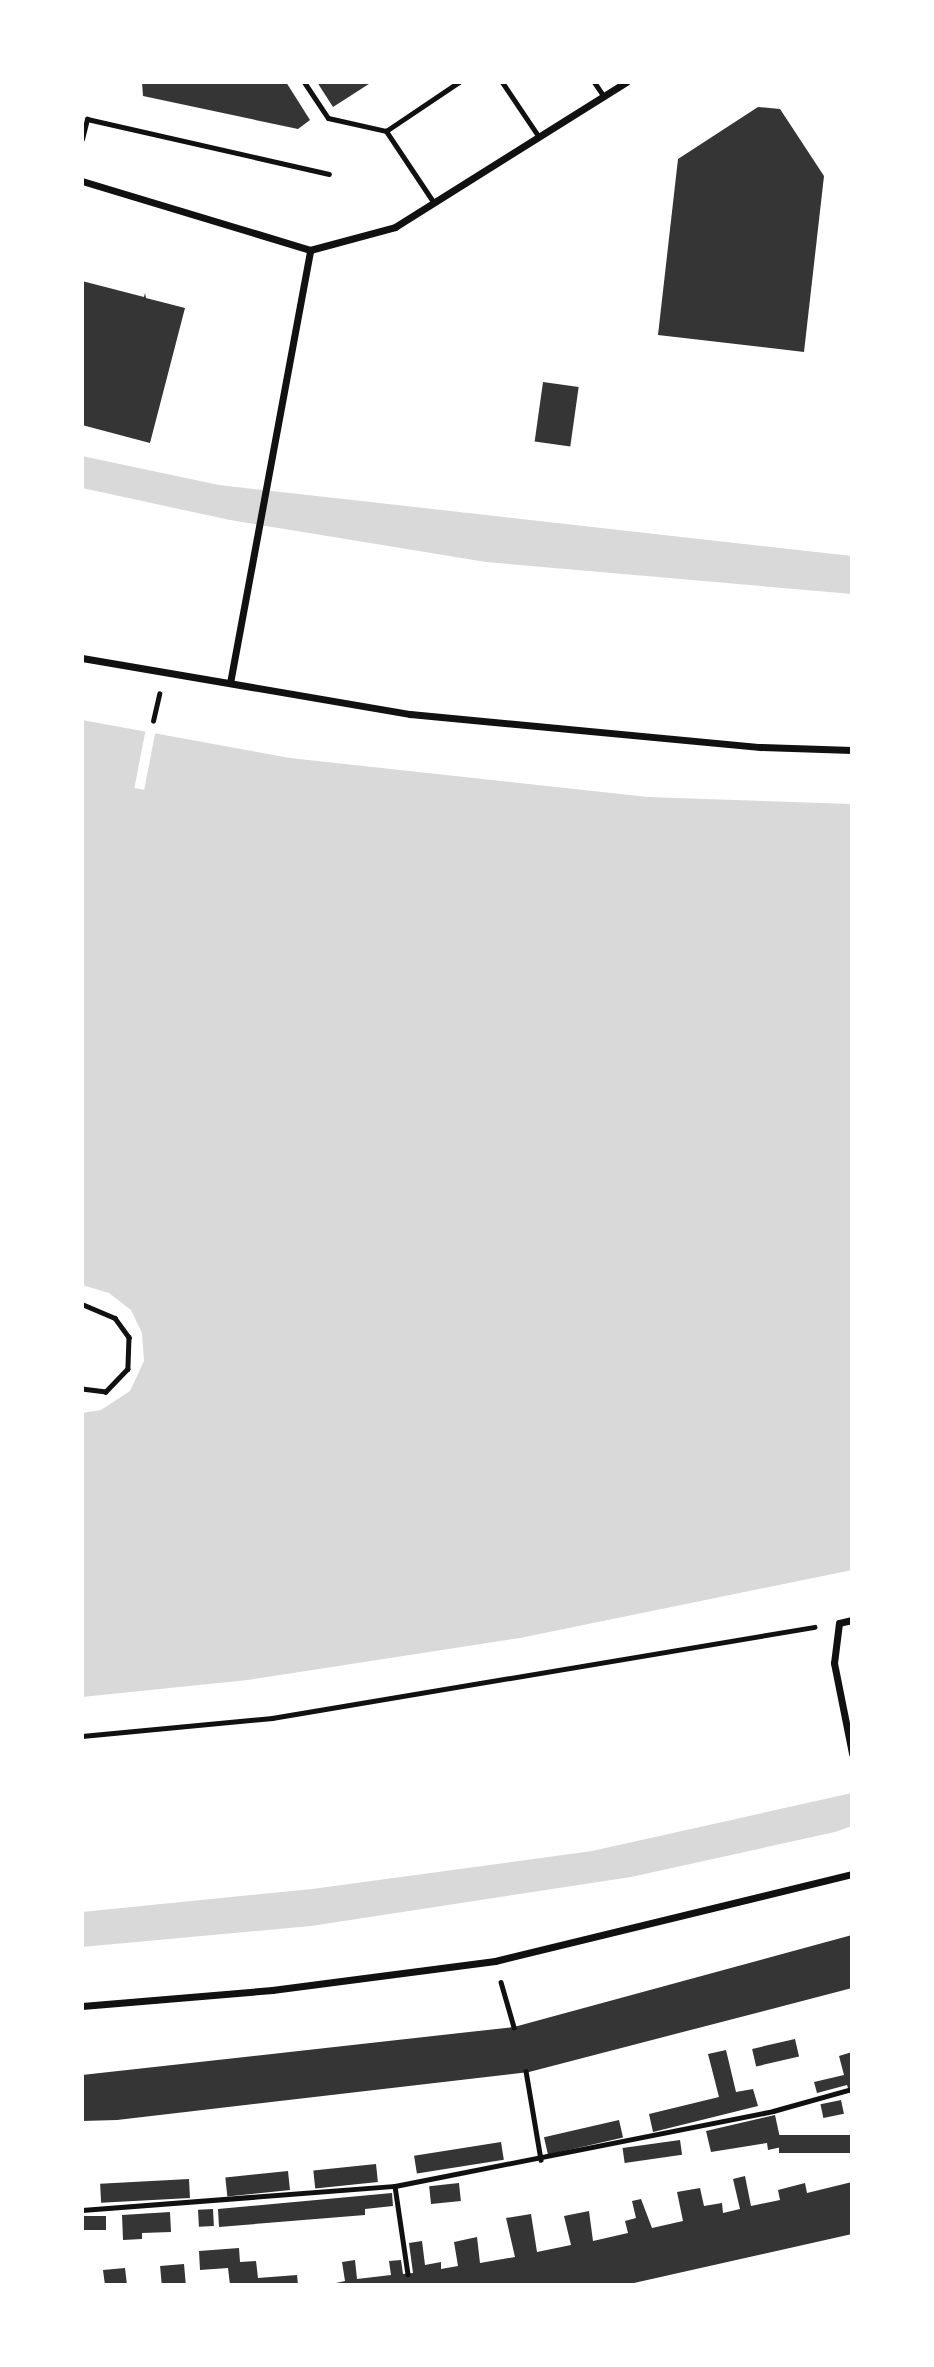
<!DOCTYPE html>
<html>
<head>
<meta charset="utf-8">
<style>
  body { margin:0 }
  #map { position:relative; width:934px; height:2367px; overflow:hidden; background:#fff; font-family:"Asap Condensed",sans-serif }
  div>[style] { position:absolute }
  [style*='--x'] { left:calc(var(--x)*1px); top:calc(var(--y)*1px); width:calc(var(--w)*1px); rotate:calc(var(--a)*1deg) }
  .water>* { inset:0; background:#d9d9d9 }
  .pier>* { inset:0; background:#fff; transform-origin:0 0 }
  .building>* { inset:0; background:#353535; transform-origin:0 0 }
  .path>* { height:4.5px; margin:-2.25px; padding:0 2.25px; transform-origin:2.25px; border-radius:2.25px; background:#111 }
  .service>* { height:5px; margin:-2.5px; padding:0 2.5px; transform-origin:2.5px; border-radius:2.5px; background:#111 }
  .minor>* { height:7px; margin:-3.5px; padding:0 3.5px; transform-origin:3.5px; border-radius:3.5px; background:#111 }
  span { translate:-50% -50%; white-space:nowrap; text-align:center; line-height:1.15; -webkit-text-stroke:7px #fff; paint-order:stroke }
  .frame { position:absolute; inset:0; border:84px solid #fff; pointer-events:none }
</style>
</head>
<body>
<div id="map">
  <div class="water">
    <div style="clip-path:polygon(82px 456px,219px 485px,852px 556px,852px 594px,486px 562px,230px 520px,82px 488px)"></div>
    <div style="clip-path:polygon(82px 720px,290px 758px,648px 797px,852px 804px,852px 1570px,520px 1638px,248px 1680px,82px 1697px,82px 1413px,101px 1410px,130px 1391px,144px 1361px,142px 1333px,131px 1310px,109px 1293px,82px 1285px)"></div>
    <div style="clip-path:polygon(852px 1793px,852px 1826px,835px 1832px,631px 1877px,311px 1926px,82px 1947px,82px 1912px,312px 1889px,592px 1851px)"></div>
  </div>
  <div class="pier">
    <div style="left:146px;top:728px;width:10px;height:61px;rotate:11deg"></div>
  </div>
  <div class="building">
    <div style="clip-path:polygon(142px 82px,286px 82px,310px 120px,298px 129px,143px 96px)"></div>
    <div style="clip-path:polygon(317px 82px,372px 82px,333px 107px)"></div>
    <div style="clip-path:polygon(758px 107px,780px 109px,824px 176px,804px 352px,658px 335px,678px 159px)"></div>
    <div style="clip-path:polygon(82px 281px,144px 297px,145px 293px,146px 298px,185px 308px,150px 443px,82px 425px)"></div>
    <div style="left:543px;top:382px;width:36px;height:60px;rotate:8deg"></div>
    <div style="clip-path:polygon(852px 1935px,852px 1988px,529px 2072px,117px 2120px,82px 2121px,82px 2075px,514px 2027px)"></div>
    <div style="left:795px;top:2039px;width:18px;height:44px;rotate:77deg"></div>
    <div style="clip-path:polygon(726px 2050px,736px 2092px,753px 2089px,758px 2106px,653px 2132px,649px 2114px,719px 2097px,708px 2054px)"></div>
    <div style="clip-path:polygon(852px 2052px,852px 2100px,847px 2085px,817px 2093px,814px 2082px,844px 2075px,839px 2056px)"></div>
    <div style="left:841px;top:2100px;width:14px;height:21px;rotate:78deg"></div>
    <div style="clip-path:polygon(775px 2115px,782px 2147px,768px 2150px,767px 2143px,711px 2152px,706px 2131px)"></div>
    <div style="left:619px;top:2120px;width:18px;height:77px;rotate:77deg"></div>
    <div style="left:852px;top:2135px;width:18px;height:73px;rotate:90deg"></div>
    <div style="left:680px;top:2140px;width:15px;height:58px;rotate:82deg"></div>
    <div style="left:501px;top:2142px;width:18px;height:88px;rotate:81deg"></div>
    <div style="left:376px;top:2164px;width:18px;height:63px;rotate:84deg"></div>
    <div style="left:288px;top:2171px;width:19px;height:63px;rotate:84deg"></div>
    <div style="clip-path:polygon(745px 2176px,751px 2206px,780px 2200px,778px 2190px,805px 2183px,807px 2193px,852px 2182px,852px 2234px,625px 2285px,327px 2285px,345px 2281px,342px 2262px,355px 2260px,357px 2279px,391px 2275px,389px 2261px,401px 2260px,403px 2274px,413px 2273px,409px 2243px,422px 2241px,425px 2265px,441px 2262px,441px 2269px,458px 2266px,454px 2242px,477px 2237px,480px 2263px,515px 2257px,506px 2218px,531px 2214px,537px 2252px,571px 2245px,564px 2216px,589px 2211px,593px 2241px,628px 2233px,625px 2221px,636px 2218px,632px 2201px,641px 2199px,652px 2228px,683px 2221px,677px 2192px,700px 2188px,704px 2206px,722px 2203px,723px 2213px,740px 2209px,733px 2179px)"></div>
    <div style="left:189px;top:2179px;width:19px;height:89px;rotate:87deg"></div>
    <div style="left:459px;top:2183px;width:18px;height:30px;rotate:84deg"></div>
    <div style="clip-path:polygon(392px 2193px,393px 2206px,365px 2209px,365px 2215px,219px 2227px,218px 2209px)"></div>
    <div style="left:213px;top:2209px;width:17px;height:15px;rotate:87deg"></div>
    <div style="clip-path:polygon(170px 2212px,171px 2232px,142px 2233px,142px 2239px,123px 2240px,122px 2215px)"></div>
    <div style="left:106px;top:2216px;width:14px;height:23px;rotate:90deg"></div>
    <div style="clip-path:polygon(239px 2248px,240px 2262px,256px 2261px,258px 2278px,297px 2275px,298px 2285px,230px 2285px,228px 2268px,200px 2270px,199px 2251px)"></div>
    <div style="left:184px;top:2264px;width:21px;height:24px;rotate:85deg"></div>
    <div style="clip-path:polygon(125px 2268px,127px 2285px,105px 2285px,103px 2270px)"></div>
  </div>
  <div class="path">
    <div style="--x:153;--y:721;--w:28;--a:-77"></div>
    <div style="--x:82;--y:1304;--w:36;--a:23"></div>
    <div style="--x:115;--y:1318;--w:24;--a:54"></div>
    <div style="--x:129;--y:1337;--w:32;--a:92"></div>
    <div style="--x:128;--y:1369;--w:32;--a:134"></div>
    <div style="--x:106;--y:1392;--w:24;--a:-173"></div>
    <div style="--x:82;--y:1736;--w:191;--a:-5.4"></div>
    <div style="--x:272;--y:1718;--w:550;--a:-9.53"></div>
    <div style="--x:501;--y:1982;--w:47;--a:73.9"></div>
    <div style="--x:526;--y:2071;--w:90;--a:80.4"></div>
    <div style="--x:395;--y:2186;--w:89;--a:81.6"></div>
    <div style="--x:82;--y:2210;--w:314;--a:-4.4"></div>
    <div style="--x:395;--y:2186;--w:385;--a:-11.2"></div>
    <div style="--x:773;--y:2111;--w:78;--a:-15.6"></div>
  </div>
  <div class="service">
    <div style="--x:304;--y:82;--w:43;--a:56.3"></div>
    <div style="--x:328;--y:118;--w:59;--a:12.6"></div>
    <div style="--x:502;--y:82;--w:66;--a:56.1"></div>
    <div style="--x:594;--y:82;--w:18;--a:56"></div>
    <div style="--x:82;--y:139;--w:21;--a:-76"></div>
    <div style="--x:87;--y:119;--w:248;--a:12.8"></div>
    <div style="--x:434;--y:203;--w:87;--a:-123.7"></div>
    <div style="--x:386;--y:131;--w:88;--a:-33.9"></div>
  </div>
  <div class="minor">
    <div style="--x:82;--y:181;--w:238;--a:16.8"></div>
    <div style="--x:82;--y:658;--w:333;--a:9.7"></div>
    <div style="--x:410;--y:714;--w:352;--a:5.4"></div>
    <div style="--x:760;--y:747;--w:92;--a:1.9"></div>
    <div style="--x:230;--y:683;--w:440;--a:-79.5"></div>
    <div style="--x:310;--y:250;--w:88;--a:-15.1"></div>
    <div style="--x:395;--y:227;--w:273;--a:-32.1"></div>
    <div style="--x:852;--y:1620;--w:13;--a:167"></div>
    <div style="--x:839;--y:1623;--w:40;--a:97.1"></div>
    <div style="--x:834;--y:1663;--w:92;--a:78.7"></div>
    <div style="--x:82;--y:2006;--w:191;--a:-4.8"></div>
    <div style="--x:272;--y:1990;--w:225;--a:-7.4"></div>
    <div style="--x:495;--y:1961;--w:367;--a:-13.7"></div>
  </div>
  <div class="frame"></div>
</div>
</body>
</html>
